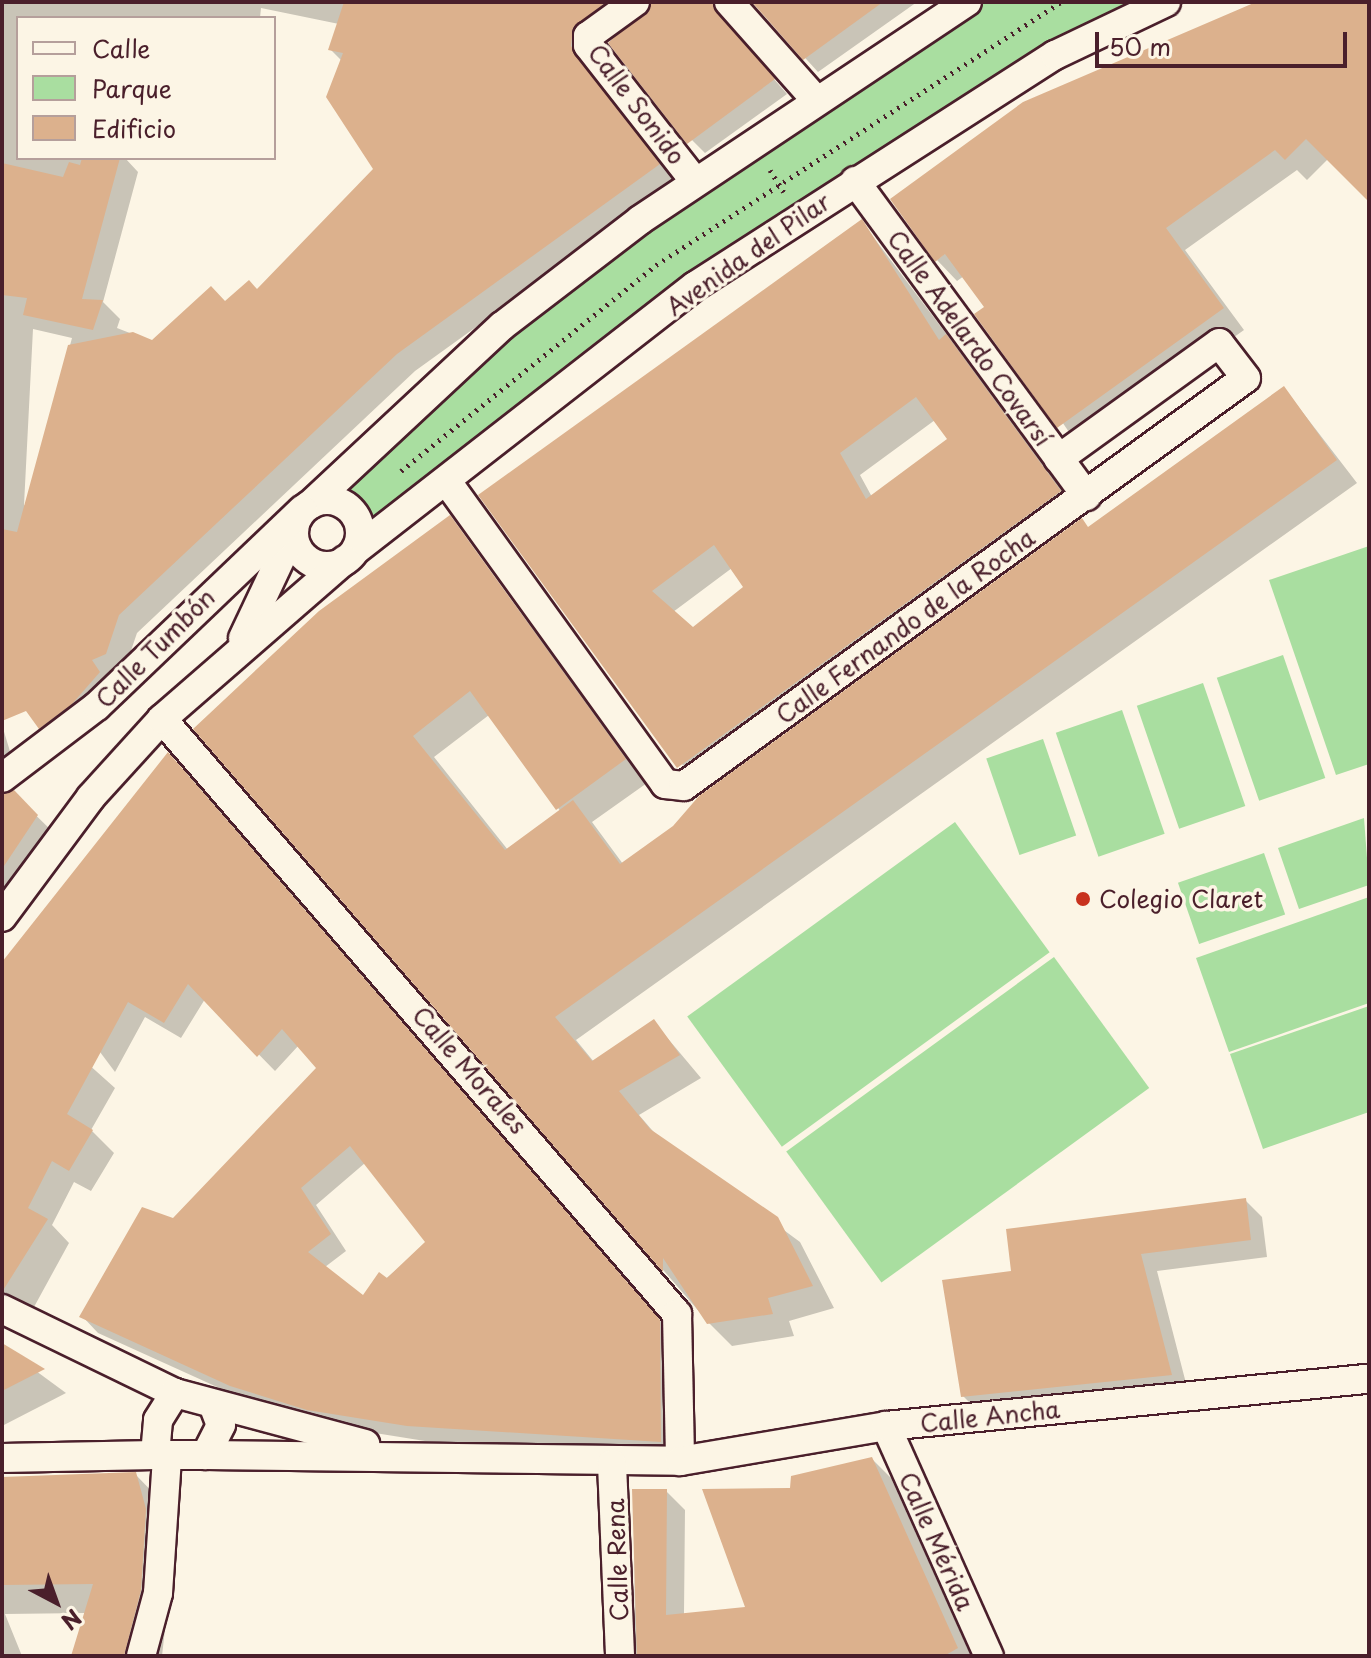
<!DOCTYPE html>
<html>
<head>
<meta charset="utf-8">
<style>
  body { margin:0 }
  #map { position:relative; width:1371px; height:1658px; overflow:hidden; background:#fcf5e5; font-family:"Playpen Sans",sans-serif }
  div>[style] { position:absolute }
  [style*='--x'] { left:calc(var(--x)*1px); top:calc(var(--y)*1px); width:calc(var(--w)*1px); rotate:calc(var(--a)*1deg) }
  .green>* { inset:0; background:#a9dea0; transform-origin:0 0 }
  .shadow>* { inset:0; background:#0003 }
  .building>* { inset:0; background:#dcb18d }
  .path>* { height:5px; margin-top:-2.5px; transform-origin:0; background:repeating-linear-gradient(90deg,#4a1f2b 0 2px,transparent 0 8px) }
  .roads { filter:drop-shadow(2px 0 #4a1f2b) drop-shadow(-2px 0 #4a1f2b) drop-shadow(0 2px #4a1f2b) drop-shadow(0 -2px #4a1f2b) }
  .street>* { height:28px; margin:-14px; padding:0 14px; transform-origin:14px; border-radius:14px; background:#fcf5e5 }
  .street>.ring { margin:-14px; padding:0; box-sizing:content-box; background:none; border:28px solid #fcf5e5; border-radius:50% }
  .dots>* { width:22px; height:22px; translate:-50% -50%; box-sizing:border-box; border:4px solid #fcf5e5; border-radius:50% }
  span { translate:-50% -50%; white-space:nowrap; text-align:center; line-height:1.15; -webkit-text-stroke:7px #fcf5e5; paint-order:stroke }
  .street-label { font-size:24px; color:#4a1f2b }
  .poi-label { font-size:24px; color:#4a1f2b }
  .left { translate:0 -50%; text-align:left }
  .frame { position:absolute; inset:0; border:4px solid #4a1f2b; pointer-events:none }
  .legend { position:absolute; left:16px; top:16px; width:260px; height:144px; box-sizing:border-box; background:#fcf5e5; border:2px solid #b59f9b; margin:0; padding:10px 14px; list-style:none; font-size:24px; color:#4a1f2b }
  .legend li { display:flex; align-items:center; gap:16px; height:40px }
  .legend b { width:40px; border:2px solid #b59f9b }
  .north { position:absolute; left:16px; top:1562px; width:80px; height:80px; -webkit-text-stroke:6px #fcf5e5; paint-order:stroke; rotate:139deg; font-size:22px; font-weight:700; line-height:32px; text-align:center; color:#4a1f2b }
  .north::after { content:''; display:block; margin:auto; width:28px; height:36px; background:#4a1f2b; clip-path:polygon(50% 0,100% 100%,50% 72%,0 100%) }
  .scale { position:absolute; left:1095px; top:32px; width:252px; height:36px; box-sizing:border-box; border:4px solid #4a1f2b; border-top:0; padding-left:10px; font-size:24px; line-height:28px; white-space:nowrap; color:#4a1f2b; -webkit-text-stroke:6px #fcf5e5; paint-order:stroke }
</style>
</head>
<body>
<div id="map">
  <div class="green">
    <div style="clip-path:polygon(985px 2px,1153px 2px,1061px 43px,375px 527px,355px 507px,342px 486px,547px 301px)"></div>
    <div style="clip-path:polygon(1369px 546px,1369px 764px,1336px 775px,1269px 580px)"></div>
    <div style="left:1283px;top:655px;width:130px;height:70px;rotate:71deg"></div>
    <div style="left:1203px;top:683px;width:130px;height:70px;rotate:71deg"></div>
    <div style="left:1122px;top:710px;width:131px;height:70px;rotate:71deg"></div>
    <div style="left:1043px;top:739px;width:102px;height:60px;rotate:71deg"></div>
    <div style="clip-path:polygon(1364px 818px,1369px 885px,1299px 909px,1278px 848px)"></div>
    <div style="left:955px;top:822px;width:161px;height:331px;rotate:54deg"></div>
    <div style="left:1264px;top:853px;width:65px;height:91px;rotate:71deg"></div>
    <div style="clip-path:polygon(1369px 897px,1369px 1003px,1229px 1052px,1196px 958px)"></div>
    <div style="left:1054px;top:957px;width:162px;height:331px;rotate:54deg"></div>
    <div style="clip-path:polygon(1369px 1006px,1369px 1112px,1263px 1149px,1230px 1054px)"></div>
  </div>
  <div class="shadow">
    <div style="clip-path:polygon(evenodd,2px 2px,732px 2px,729px 28px,787px 94px,705px 153px,692px 140px,649px 8px,596px 40px,588px 65px,676px 183px,415px 371px,137px 633px,124px 671px,58px 745px,2px 671px,2px 2px,261px 8px,339px 24px,331px 50px,342px 61px,376px 169px,257px 291px,153px 342px,117px 328px,120px 319px,103px 302px,138px 172px,125px 158px,18px 158px,18px 18px,260px 18px,261px 8px,2px 2px,33px 329px,72px 338px,26px 506px,24px 505px,33px 329px)"></div>
    <div style="clip-path:polygon(736px 2px,917px 2px,818px 72px,755px 3px)"></div>
    <div style="clip-path:polygon(1261px 2px,1369px 2px,1369px 199px,1328px 159px,1307px 180px,1297px 170px,1185px 250px,1244px 330px,1079px 447px,964px 276px,957px 281px,937px 260px)"></div>
    <div style="clip-path:polygon(evenodd,862px 222px,1081px 513px,700px 788px,480px 495px,862px 222px,935px 420px,950px 440px,872px 497px,860px 475px,935px 420px,862px 222px,732px 568px,745px 588px,693px 630px,673px 612px,732px 568px)"></div>
    <div style="clip-path:polygon(evenodd,1284px 388px,1357px 483px,576px 1040px,594px 1062px,654px 1022px,701px 1078px,639px 1115px,658px 1137px,800px 1242px,834px 1308px,789px 1321px,794px 1336px,732px 1346px,709px 1323px,196px 729px,450px 518px,647px 783px,592px 822px,623px 864px,1284px 388px,489px 715px,561px 812px,508px 850px,434px 757px,489px 715px)"></div>
    <div style="clip-path:polygon(2px 725px,12px 758px,2px 765px)"></div>
    <div style="clip-path:polygon(evenodd,184px 770px,676px 1339px,677px 1458px,425px 1441px,325px 1425px,248px 1401px,98px 1333px,82px 1316px,319px 1068px,299px 1045px,275px 1071px,205px 999px,181px 1038px,145px 1017px,115px 1072px,19px 944px,184px 770px,365px 1163px,428px 1243px,363px 1298px,325px 1267px,346px 1251px,316px 1205px,365px 1163px)"></div>
    <div style="clip-path:polygon(13px 793px,55px 834px,2px 902px,2px 795px)"></div>
    <div style="clip-path:polygon(2px 987px,115px 1088px,91px 1130px,114px 1153px,91px 1191px,74px 1182px,52px 1225px,69px 1243px,34px 1307px,2px 1292px)"></div>
    <div style="clip-path:polygon(1245px 1200px,1262px 1217px,1267px 1257px,1157px 1271px,1188px 1391px,980px 1413px,963px 1396px,1013px 1273px)"></div>
    <div style="clip-path:polygon(2px 1346px,66px 1393px,2px 1426px)"></div>
    <div style="clip-path:polygon(872px 1459px,891px 1478px,971px 1656px,635px 1656px,634px 1491px,666px 1491px,685px 1510px,684px 1615px,748px 1609px,792px 1490px)"></div>
    <div style="clip-path:polygon(135px 1474px,164px 1504px,175px 1539px,162px 1656px,90px 1656px,86px 1613px,5px 1614px,22px 1656px,2px 1656px,2px 1479px)"></div>
  </div>
  <div class="building">
    <div style="clip-path:polygon(344px 2px,606px 2px,573px 28px,571px 46px,660px 164px,397px 354px,119px 615px,106px 654px,92px 660px,100px 672px,72px 704px,39px 729px,26px 711px,2px 721px,2px 529px,17px 532px,68px 345px,133px 332px,152px 340px,211px 286px,225px 301px,249px 280px,257px 289px,373px 169px,326px 97px,343px 53px,328px 50px)"></div>
    <div style="clip-path:polygon(652px 2px,712px 2px,775px 79px,687px 144px,608px 43px)"></div>
    <div style="clip-path:polygon(752px 2px,883px 2px,803px 60px)"></div>
    <div style="clip-path:polygon(1256px 2px,1369px 2px,1369px 202px,1306px 139px,1285px 160px,1275px 150px,1166px 228px,1224px 308px,1057px 428px,974px 314px,984px 307px,945px 254px,935px 262px,890px 199px,1023px 102px)"></div>
    <div style="clip-path:polygon(82px 158px,120px 158px,82px 299px,103px 300px,93px 330px,23px 315px,27px 298px,2px 295px,2px 163px,63px 177px,69px 162px,80px 165px)"></div>
    <div style="clip-path:polygon(evenodd,862px 219px,939px 340px,946px 334px,1061px 491px,677px 768px,478px 495px,862px 219px,916px 397px,947px 439px,866px 499px,840px 453px,916px 397px,862px 219px,714px 545px,743px 587px,693px 627px,652px 591px,714px 545px)"></div>
    <div style="clip-path:polygon(1284px 386px,1337px 460px,555px 1017px,592px 1061px,654px 1019px,680px 1055px,619px 1091px,650px 1129px,778px 1217px,813px 1286px,768px 1298px,773px 1314px,707px 1324px,663px 1258px,663px 1272px,193px 729px,319px 611px,450px 515px,626px 759px,556px 810px,470px 691px,413px 736px,505px 850px,573px 800px,620px 864px,673px 826px,699px 796px,1082px 518px,1088px 527px)"></div>
    <div style="clip-path:polygon(evenodd,168px 752px,660px 1320px,661px 1442px,407px 1426px,307px 1410px,230px 1386px,79px 1317px,142px 1207px,173px 1218px,316px 1068px,282px 1029px,257px 1057px,188px 984px,164px 1023px,128px 1002px,67px 1114px,93px 1130px,69px 1171px,52px 1161px,28px 1208px,48px 1219px,2px 1292px,2px 962px,168px 752px,350px 1146px,425px 1242px,387px 1278px,379px 1272px,363px 1295px,308px 1252px,331px 1234px,301px 1188px,350px 1146px)"></div>
    <div style="clip-path:polygon(14px 790px,38px 815px,2px 869px,2px 795px)"></div>
    <div style="clip-path:polygon(1246px 1198px,1251px 1240px,1141px 1254px,1172px 1375px,961px 1397px,942px 1280px,1011px 1271px,1006px 1229px)"></div>
    <div style="clip-path:polygon(2px 1343px,45px 1369px,2px 1391px)"></div>
    <div style="clip-path:polygon(872px 1457px,958px 1648px,944px 1656px,637px 1656px,632px 1489px,667px 1489px,666px 1615px,745px 1607px,702px 1489px,790px 1488px,791px 1476px)"></div>
    <div style="clip-path:polygon(136px 1472px,146px 1509px,141px 1590px,124px 1656px,71px 1656px,93px 1584px,2px 1585px,2px 1477px)"></div>
  </div>
  <div class="path">
    <div style="--x:770;--y:170;--w:26;--a:58"></div>
    <div style="--x:401;--y:471;--w:328;--a:-38.9"></div>
    <div style="--x:656;--y:265;--w:483;--a:-33"></div>
  </div>
  <div class="roads">
    <div class="street">
      <div style="--x:635;--y:2;--w:58;--a:144.1"></div>
      <div style="--x:588;--y:36;--w:9;--a:90"></div>
      <div style="--x:588;--y:45;--w:170;--a:51.9"></div>
      <div style="--x:729;--y:2;--w:131;--a:48.4"></div>
      <div style="--x:855;--y:181;--w:391;--a:53.7"></div>
      <div style="--x:448;--y:483;--w:371;--a:54.2"></div>
      <div style="--x:665;--y:784;--w:19;--a:6"></div>
      <div style="--x:684;--y:786;--w:694;--a:-35.98"></div>
      <div style="--x:1246;--y:378;--w:44;--a:-127.6"></div>
      <div style="--x:1219;--y:343;--w:198;--a:144.2"></div>
      <div class="ring" style="left:294px;top:500px;width:38px;height:38px"></div>
      <div style="--x:311;--y:504;--w:261;--a:-43"></div>
      <div style="--x:502;--y:326;--w:174;--a:-37.5"></div>
      <div style="--x:640;--y:220;--w:393;--a:-33.7"></div>
      <div style="--x:357;--y:549;--w:428;--a:-37.9"></div>
      <div style="--x:695;--y:286;--w:428;--a:-32.7"></div>
      <div style="--x:1055;--y:55;--w:123;--a:-25.5"></div>
      <div style="--x:243;--y:638;--w:119;--a:-64.7"></div>
      <div style="--x:162;--y:719;--w:787;--a:49.12"></div>
      <div style="--x:677;--y:1314;--w:147;--a:88.8"></div>
      <div style="--x:2;--y:778;--w:119;--a:-37.2"></div>
      <div style="--x:97;--y:706;--w:284;--a:-43.7"></div>
      <div style="--x:2;--y:917;--w:149;--a:-53.4"></div>
      <div style="--x:91;--y:797;--w:105;--a:-47.7"></div>
      <div style="--x:162;--y:719;--w:242;--a:-41"></div>
      <div style="--x:2;--y:1309;--w:192;--a:25.9"></div>
      <div style="--x:214;--y:1407;--w:19;--a:69"></div>
      <div style="--x:221;--y:1425;--w:34;--a:117"></div>
      <div style="--x:206;--y:1455;--w:51;--a:180"></div>
      <div style="--x:155;--y:1455;--w:35;--a:-85"></div>
      <div style="--x:158;--y:1420;--w:32;--a:-58"></div>
      <div style="--x:175;--y:1393;--w:197;--a:15"></div>
      <div style="--x:886;--y:1426;--w:252;--a:65.9"></div>
      <div style="--x:206;--y:1455;--w:474;--a:0.7"></div>
      <div style="--x:680;--y:1461;--w:209;--a:-9.6"></div>
      <div style="--x:886;--y:1426;--w:485;--a:-5.6"></div>
      <div style="--x:2;--y:1458;--w:153;--a:-1.1"></div>
      <div style="--x:612;--y:1464;--w:192;--a:87.6"></div>
      <div style="--x:141;--y:1656;--w:65;--a:-74.9"></div>
      <div style="--x:158;--y:1593;--w:137;--a:-86.2"></div>
    </div>
  </div>
  <div class="dots">
    <div style="left:1083px;top:899px;background:#c8321e"></div>
  </div>
  <div class="street-label">
    <span style="left:637px;top:104px;rotate:53deg">Calle Sonido</span>
    <span style="left:748px;top:254px;rotate:-35deg">Avenida del Pilar</span>
    <span style="left:970px;top:338px;rotate:54deg">Calle Adelardo Covarsí</span>
    <span style="left:905px;top:626px;rotate:-36deg">Calle Fernando de la Rocha</span>
    <span style="left:155px;top:648px;rotate:-45deg">Calle Tumbón</span>
    <span style="left:470px;top:1070px;rotate:49deg">Calle Morales</span>
    <span style="left:990px;top:1416px;rotate:-6deg">Calle Ancha</span>
    <span style="left:937px;top:1541px;rotate:66deg">Calle Mérida</span>
    <span style="left:617px;top:1560px;rotate:-92deg">Calle Rena</span>
  </div>
  <div class="poi-label">
    <span class="left" style="left:1099px;top:899px">Colegio Claret</span>
  </div>
  <div class="frame"></div>
  <ul class="legend">
  <li><b style="height:10px;background:#fcf5e5"></b>Calle</li>
  <li><b style="height:22px;background:#a9dea0"></b>Parque</li>
  <li><b style="height:22px;background:#dcb18d"></b>Edificio</li>
  </ul>
  <div class="north">N</div>
  <div class="scale">50 m</div>
</div>
</body>
</html>
